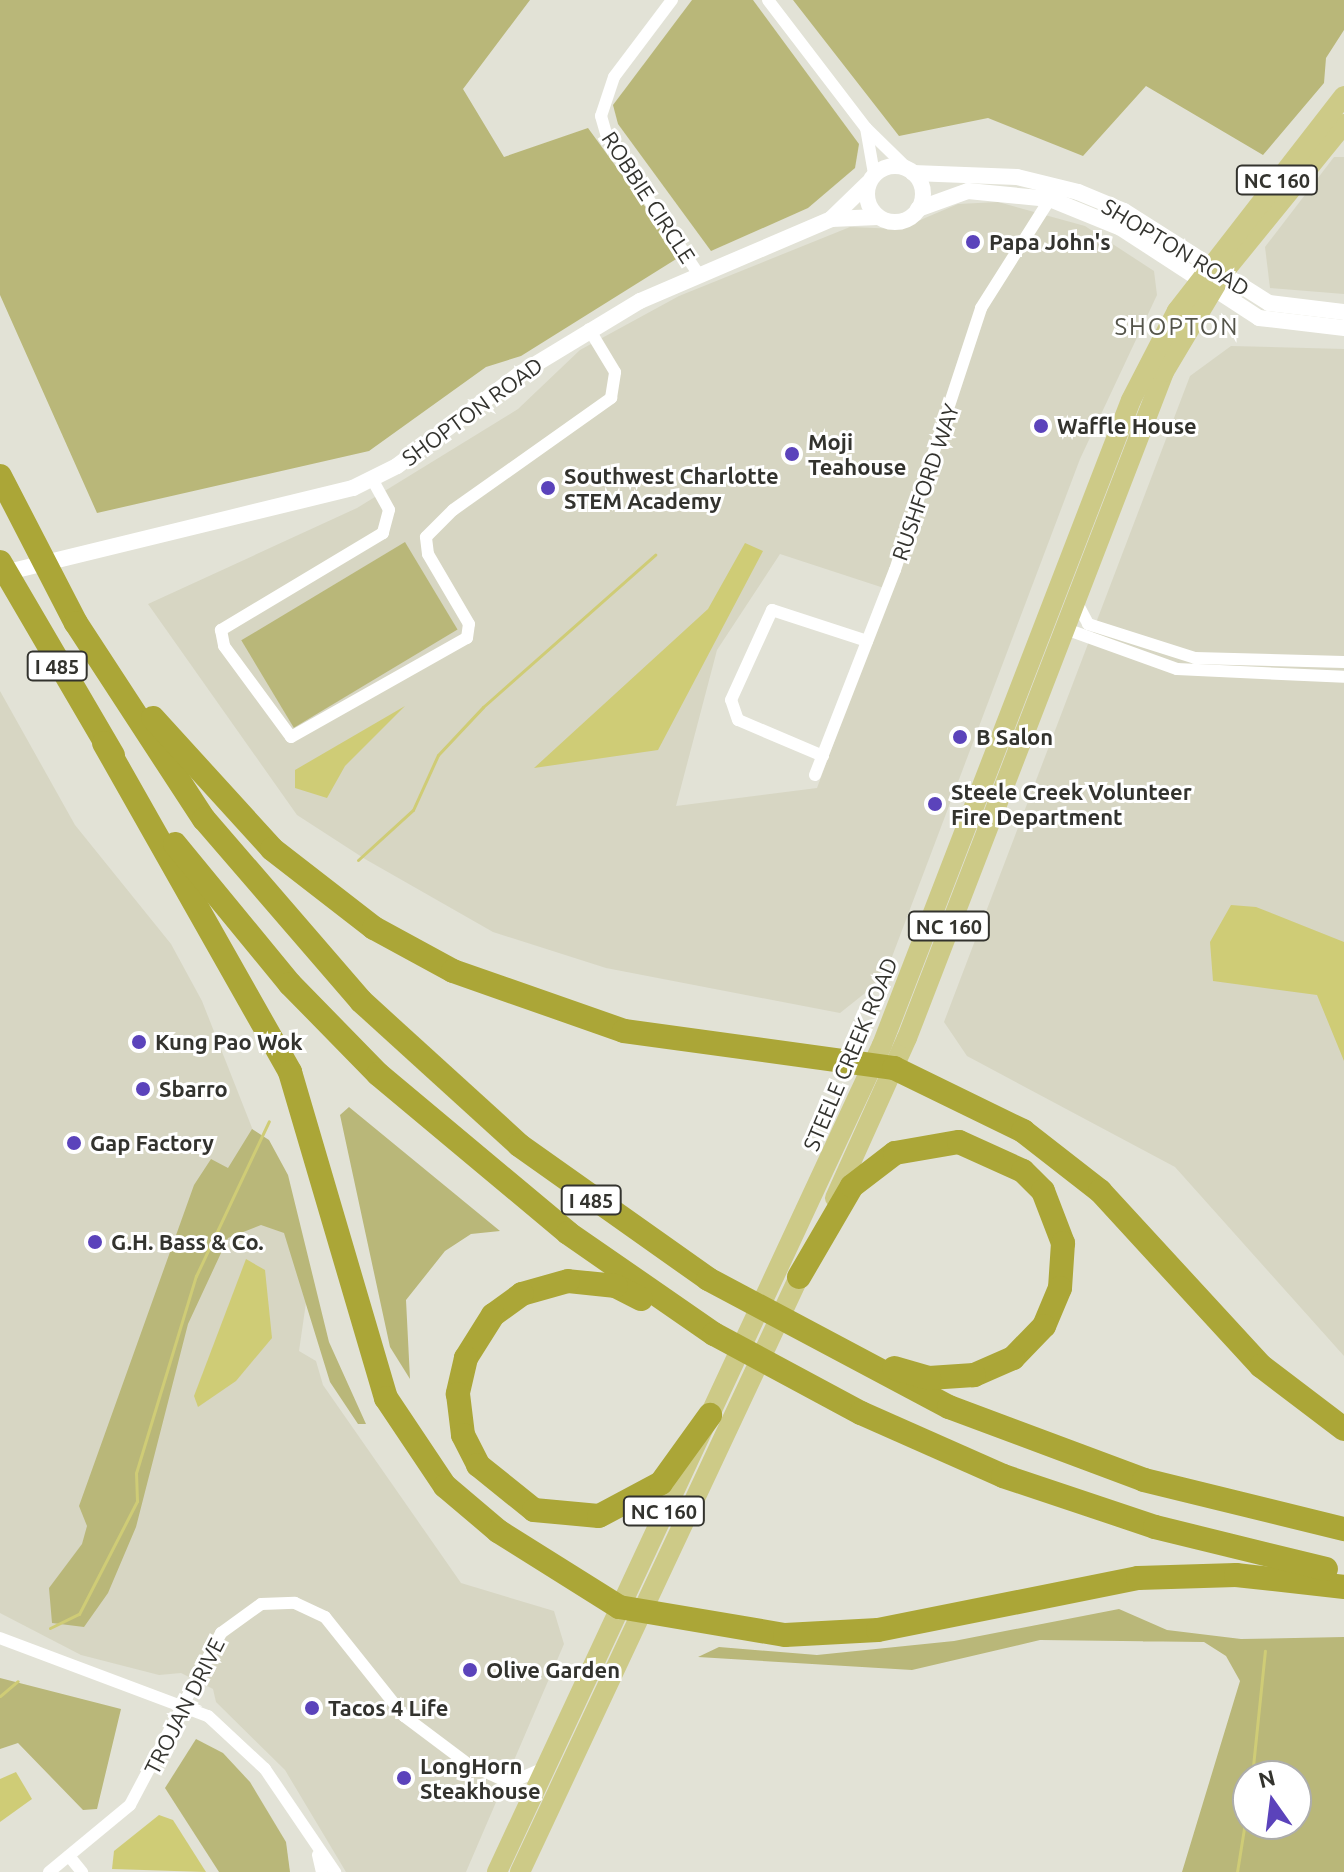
<!DOCTYPE html>
<html>
<head>
<meta charset="utf-8">
<style>
  body { margin:0 }
  #map { position:relative; width:1344px; height:1872px; overflow:hidden; background:#e2e2d6; font-family:Ubuntu,sans-serif }
  div>[style] { position:absolute }
  [style*='--x'] { left:calc(var(--x)*1px); top:calc(var(--y)*1px); width:calc(var(--w)*1px); rotate:calc(var(--a)*1deg) }
  .built>* { inset:0; background:#d7d6c3 }
  .green>* { inset:0; background:#b9b779; transform-origin:0 0 }
  .water>* { inset:0; background:#cfcc76 }
  .stream>* { height:3px; margin:-1.5px; padding:0 1.5px; transform-origin:1.5px; border-radius:1.5px; background:#cfcc76 }
  .minor>* { height:12px; margin:-6px; padding:0 6px; transform-origin:6px; border-radius:6px; background:#fff }
  .tertiary>* { height:16px; margin:-8px; padding:0 8px; transform-origin:8px; border-radius:8px; background:#fff }
  .tertiary>.ring { margin:-8px; padding:0; box-sizing:content-box; background:none; border:16px solid #fff; border-radius:50% }
  .primary>* { height:20px; margin:-10px; padding:0 10px; transform-origin:10px; border-radius:10px; background:#cdca87 }
  .motorway>* { height:24px; margin:-12px; padding:0 12px; transform-origin:12px; border-radius:12px; background:#aba637 }
  .dots>* { width:22px; height:22px; translate:-50% -50%; box-sizing:border-box; border:4px solid #fff; border-radius:50% }
  span { translate:-50% -50%; white-space:nowrap; text-align:center; line-height:1.15; -webkit-text-stroke:6px #fff; paint-order:stroke }
  .shield-label span { padding:2px 6px; background:#fff; border:2px solid; border-radius:6px; -webkit-text-stroke-width:0 }
  .shield-label { font-size:20px; color:#33332e; font-weight:700 }
  .street-label { font-size:22px; color:#33332e }
  .poi-label { font-size:22px; color:#33332e; font-weight:700 }
  .left { translate:0 -50%; text-align:left }
  .neighbourhood-label { font-size:24px; color:#54544a; letter-spacing:2px }
  .north { position:absolute; left:1232px; top:1760px; width:80px; height:80px; box-sizing:border-box; background:#fff; border:2px solid #adadab; border-radius:50%; rotate:346deg; font-size:22px; font-weight:700; line-height:32px; text-align:center; color:#33332e }
  .north::after { content:''; display:block; margin:auto; width:28px; height:36px; background:#5b43bb; clip-path:polygon(50% 0,100% 100%,50% 72%,0 100%) }
</style>
</head>
<body>
<div id="map">
  <div class="built">
    <div style="clip-path:polygon(1334px 157px,1344px 157px,1344px 294px,1270px 288px,1265px 247px)"></div>
    <div style="clip-path:polygon(evenodd,998px 202px,1085px 226px,1154px 271px,1157px 295px,1080px 459px,884px 978px,840px 1013px,606px 968px,493px 932px,365px 859px,297px 815px,148px 604px,357px 508px,518px 409px,580px 350px,679px 296px,850px 227px,899px 229px,958px 204px,998px 202px,780px 554px,890px 590px,817px 788px,676px 806px,717px 650px,780px 554px)"></div>
    <div style="clip-path:polygon(1231px 346px,1344px 349px,1344px 1356px,1175px 1167px,967px 1056px,944px 1022px,1190px 376px)"></div>
    <div style="clip-path:polygon(0 691px,75px 825px,171px 944px,202px 1001px,310px 1275px,299px 1351px,316px 1361px,323px 1385px,461px 1583px,554px 1611px,564px 1644px,466px 1872px,346px 1872px,285px 1770px,216px 1702px,213px 1689px,181px 1673px,159px 1675px,81px 1655px,0 1613px)"></div>
  </div>
  <div class="green">
    <div style="clip-path:polygon(0 0,530px 0,463px 89px,504px 157px,588px 128px,681px 256px,521px 356px,486px 367px,369px 451px,97px 513px,0 295px)"></div>
    <div style="clip-path:polygon(692px 0,753px 0,859px 144px,855px 168px,808px 208px,711px 251px,618px 124px,613px 105px)"></div>
    <div style="clip-path:polygon(793px 0,1344px 0,1344px 30px,1326px 58px,1324px 83px,1263px 155px,1146px 86px,1083px 156px,988px 118px,899px 136px)"></div>
    <div style="left:405px;top:542px;width:102px;height:191px;rotate:59deg"></div>
    <div style="clip-path:polygon(349px 1107px,500px 1231px,471px 1234px,445px 1251px,406px 1300px,410px 1379px,390px 1347px,340px 1115px)"></div>
    <div style="clip-path:polygon(252px 1129px,269px 1140px,288px 1175px,329px 1342px,366px 1424px,358px 1424px,330px 1382px,284px 1233px,261px 1225px,228px 1238px,188px 1324px,136px 1527px,108px 1593px,84px 1627px,52px 1623px,49px 1588px,82px 1544px,87px 1526px,79px 1506px,194px 1185px,211px 1159px,228px 1168px)"></div>
    <div style="clip-path:polygon(evenodd,1119px 1609px,1167px 1630px,1241px 1639px,1344px 1637px,1344px 1872px,1182px 1872px,1240px 1681px,1226px 1656px,1204px 1642px,1040px 1640px,912px 1670px,698px 1657px,719px 1647px,817px 1655px,954px 1641px,1119px 1609px,1248px 1776px,1296px 1776px,1296px 1824px,1248px 1824px,1248px 1776px)"></div>
    <div style="clip-path:polygon(0 1678px,121px 1709px,97px 1809px,83px 1810px,18px 1743px,0 1749px)"></div>
    <div style="clip-path:polygon(196px 1739px,223px 1753px,250px 1782px,286px 1842px,290px 1872px,219px 1872px,165px 1788px)"></div>
  </div>
  <div class="water">
    <div style="clip-path:polygon(745px 543px,763px 551px,658px 750px,534px 768px,708px 609px)"></div>
    <div style="clip-path:polygon(405px 706px,345px 766px,327px 798px,295px 788px,295px 770px)"></div>
    <div style="clip-path:polygon(1231px 905px,1256px 907px,1344px 942px,1344px 1061px,1317px 995px,1213px 981px,1210px 942px)"></div>
    <div style="clip-path:polygon(246px 1259px,265px 1270px,272px 1338px,236px 1381px,198px 1407px,194px 1396px)"></div>
    <div style="clip-path:polygon(16px 1772px,32px 1799px,0 1822px,0 1779px)"></div>
    <div style="clip-path:polygon(159px 1815px,173px 1820px,206px 1872px,112px 1869px,114px 1851px)"></div>
  </div>
  <div class="stream">
    <div style="--x:358;--y:860;--w:74;--a:-42.3"></div>
    <div style="--x:413;--y:810;--w:60;--a:-65.6"></div>
    <div style="--x:438;--y:755;--w:66;--a:-46.8"></div>
    <div style="--x:483;--y:707;--w:230;--a:-41.5"></div>
    <div style="--x:50;--y:1628;--w:32;--a:-26"></div>
    <div style="--x:79;--y:1614;--w:127;--a:-62.8"></div>
    <div style="--x:137;--y:1501;--w:28;--a:-92"></div>
    <div style="--x:136;--y:1473;--w:206;--a:-73.1"></div>
    <div style="--x:196;--y:1276;--w:171;--a:-64.8"></div>
    <div style="--x:0;--y:1696;--w:23;--a:-40"></div>
    <div style="--x:1252;--y:1776;--w:126;--a:-84.1"></div>
    <div style="--x:1237;--y:1872;--w:70;--a:-80.9"></div>
  </div>
  <div class="minor">
    <div style="--x:672;--y:0;--w:96;--a:127"></div>
    <div style="--x:614;--y:77;--w:41;--a:108.4"></div>
    <div style="--x:601;--y:116;--w:22;--a:74"></div>
    <div style="--x:607;--y:137;--w:162;--a:56.3"></div>
    <div style="--x:768;--y:0;--w:161;--a:52.6"></div>
    <div style="--x:866;--y:128;--w:59;--a:44.3"></div>
    <div style="--x:866;--y:128;--w:47;--a:80.1"></div>
    <div style="--x:372;--y:479;--w:35;--a:61"></div>
    <div style="--x:389;--y:510;--w:24;--a:105"></div>
    <div style="--x:383;--y:533;--w:189;--a:149.1"></div>
    <div style="--x:221;--y:630;--w:16;--a:79"></div>
    <div style="--x:224;--y:646;--w:113;--a:53.6"></div>
    <div style="--x:291;--y:737;--w:202;--a:-29.4"></div>
    <div style="--x:467;--y:638;--w:14;--a:-82"></div>
    <div style="--x:469;--y:624;--w:81;--a:-120.4"></div>
    <div style="--x:428;--y:554;--w:17;--a:-97"></div>
    <div style="--x:426;--y:537;--w:38;--a:-45"></div>
    <div style="--x:453;--y:510;--w:194;--a:-35.3"></div>
    <div style="--x:611;--y:398;--w:26;--a:-81"></div>
    <div style="--x:615;--y:372;--w:50;--a:-121.2"></div>
    <div style="--x:1076;--y:601;--w:26;--a:62"></div>
    <div style="--x:1088;--y:624;--w:112;--a:17.6"></div>
    <div style="--x:1195;--y:658;--w:149;--a:1.5"></div>
    <div style="--x:1063;--y:628;--w:121;--a:19.8"></div>
    <div style="--x:1177;--y:669;--w:167;--a:2.7"></div>
    <div style="--x:823;--y:756;--w:92;--a:-157"></div>
    <div style="--x:738;--y:720;--w:21;--a:-109"></div>
    <div style="--x:731;--y:700;--w:99;--a:-65.5"></div>
    <div style="--x:772;--y:610;--w:100;--a:18.1"></div>
    <div style="--x:815;--y:775;--w:220;--a:-68.7"></div>
    <div style="--x:895;--y:570;--w:276;--a:-71.8"></div>
    <div style="--x:981;--y:308;--w:129;--a:-57.7"></div>
    <div style="--x:0;--y:1638;--w:222;--a:20.6"></div>
    <div style="--x:208;--y:1716;--w:78;--a:42.9"></div>
    <div style="--x:265;--y:1769;--w:125;--a:55.8"></div>
    <div style="--x:318;--y:1855;--w:17;--a:77"></div>
    <div style="--x:69;--y:1856;--w:21;--a:51"></div>
    <div style="--x:49;--y:1872;--w:105;--a:-39.6"></div>
    <div style="--x:130;--y:1805;--w:195;--a:-62.1"></div>
    <div style="--x:221;--y:1633;--w:49;--a:-35.9"></div>
    <div style="--x:261;--y:1604;--w:34;--a:-2"></div>
    <div style="--x:295;--y:1603;--w:33;--a:25"></div>
    <div style="--x:325;--y:1617;--w:127;--a:51.4"></div>
    <div style="--x:404;--y:1716;--w:80;--a:36.9"></div>
    <div style="--x:468;--y:1764;--w:46;--a:24.3"></div>
    <div style="--x:510;--y:1783;--w:36;--a:-24"></div>
  </div>
  <div class="tertiary">
    <div class="ring" style="left:867px;top:166px;width:40px;height:40px"></div>
    <div style="--x:913;--y:173;--w:104;--a:2.2"></div>
    <div style="--x:1017;--y:177;--w:63;--a:13.8"></div>
    <div style="--x:1078;--y:192;--w:50;--a:22.4"></div>
    <div style="--x:1124;--y:211;--w:172;--a:32.4"></div>
    <div style="--x:1269;--y:303;--w:76;--a:6.8"></div>
    <div style="--x:918;--y:209;--w:53;--a:-19.8"></div>
    <div style="--x:968;--y:191;--w:82;--a:5.6"></div>
    <div style="--x:1050;--y:199;--w:77;--a:22.2"></div>
    <div style="--x:1121;--y:228;--w:165;--a:33.1"></div>
    <div style="--x:1259;--y:318;--w:86;--a:6.7"></div>
    <div style="--x:832;--y:218;--w:50;--a:-44.2"></div>
    <div style="--x:0;--y:574;--w:363;--a:-13.7"></div>
    <div style="--x:353;--y:488;--w:49;--a:-26.6"></div>
    <div style="--x:397;--y:466;--w:155;--a:-36.9"></div>
    <div style="--x:521;--y:373;--w:139;--a:-31.2"></div>
    <div style="--x:640;--y:301;--w:208;--a:-23.2"></div>
    <div style="--x:831;--y:219;--w:47;--a:-2.4"></div>
  </div>
  <div class="primary">
    <div style="--x:835;--y:1198;--w:175;--a:-65.8"></div>
    <div style="--x:907;--y:1038;--w:714;--a:-68.9"></div>
    <div style="--x:1164;--y:372;--w:115;--a:-59.2"></div>
    <div style="--x:1223;--y:273;--w:192;--a:-50.9"></div>
    <div style="--x:497;--y:1872;--w:912;--a:-65.04"></div>
    <div style="--x:882;--y:1045;--w:691;--a:-68.89"></div>
    <div style="--x:1131;--y:400;--w:100;--a:-62.7"></div>
    <div style="--x:1177;--y:311;--w:272;--a:-52.2"></div>
    <div style="--x:520;--y:1872;--w:671;--a:-64.89"></div>
  </div>
  <div class="motorway">
    <div style="--x:0;--y:476;--w:165;--a:62.7"></div>
    <div style="--x:76;--y:623;--w:234;--a:56.9"></div>
    <div style="--x:204;--y:819;--w:240;--a:49.2"></div>
    <div style="--x:361;--y:1001;--w:214;--a:42.3"></div>
    <div style="--x:519;--y:1145;--w:232;--a:35.3"></div>
    <div style="--x:708;--y:1279;--w:273;--a:28"></div>
    <div style="--x:949;--y:1407;--w:208;--a:20.5"></div>
    <div style="--x:1144;--y:1480;--w:206;--a:13.8"></div>
    <div style="--x:0;--y:562;--w:224;--a:59.7"></div>
    <div style="--x:153;--y:718;--w:177;--a:47.7"></div>
    <div style="--x:272;--y:849;--w:129;--a:37.8"></div>
    <div style="--x:374;--y:928;--w:90;--a:28.6"></div>
    <div style="--x:453;--y:971;--w:181;--a:19.3"></div>
    <div style="--x:624;--y:1031;--w:273;--a:7.8"></div>
    <div style="--x:894;--y:1068;--w:144;--a:26"></div>
    <div style="--x:1023;--y:1131;--w:98;--a:37.9"></div>
    <div style="--x:1100;--y:1191;--w:238;--a:47.4"></div>
    <div style="--x:1261;--y:1366;--w:104;--a:37.2"></div>
    <div style="--x:104;--y:743;--w:378;--a:60.5"></div>
    <div style="--x:290;--y:1072;--w:340;--a:73.6"></div>
    <div style="--x:386;--y:1398;--w:106;--a:56.2"></div>
    <div style="--x:445;--y:1486;--w:70;--a:40.3"></div>
    <div style="--x:498;--y:1531;--w:143;--a:32.1"></div>
    <div style="--x:619;--y:1607;--w:168;--a:9.6"></div>
    <div style="--x:785;--y:1635;--w:93;--a:-3.1"></div>
    <div style="--x:878;--y:1630;--w:265;--a:-11.3"></div>
    <div style="--x:1138;--y:1578;--w:98;--a:-1.8"></div>
    <div style="--x:1236;--y:1575;--w:109;--a:6.3"></div>
    <div style="--x:175;--y:844;--w:181;--a:50.6"></div>
    <div style="--x:290;--y:984;--w:126;--a:45.6"></div>
    <div style="--x:378;--y:1074;--w:248;--a:39.9"></div>
    <div style="--x:568;--y:1233;--w:178;--a:34.7"></div>
    <div style="--x:714;--y:1334;--w:167;--a:28.3"></div>
    <div style="--x:861;--y:1413;--w:155;--a:23.9"></div>
    <div style="--x:1003;--y:1476;--w:160;--a:18.5"></div>
    <div style="--x:1155;--y:1527;--w:176;--a:13.8"></div>
    <div style="--x:799;--y:1277;--w:105;--a:-59.8"></div>
    <div style="--x:852;--y:1186;--w:54;--a:-37.5"></div>
    <div style="--x:895;--y:1153;--w:65;--a:-9.8"></div>
    <div style="--x:959;--y:1142;--w:70;--a:24.4"></div>
    <div style="--x:1023;--y:1171;--w:28;--a:45"></div>
    <div style="--x:1043;--y:1191;--w:56;--a:69"></div>
    <div style="--x:1063;--y:1243;--w:45;--a:93.8"></div>
    <div style="--x:1060;--y:1288;--w:41;--a:112.8"></div>
    <div style="--x:1044;--y:1326;--w:45;--a:134.1"></div>
    <div style="--x:1013;--y:1358;--w:43;--a:156.4"></div>
    <div style="--x:974;--y:1375;--w:45;--a:176.2"></div>
    <div style="--x:929;--y:1378;--w:36;--a:-164"></div>
    <div style="--x:641;--y:1299;--w:28;--a:-153"></div>
    <div style="--x:616;--y:1286;--w:48;--a:-174.1"></div>
    <div style="--x:568;--y:1281;--w:48;--a:164.2"></div>
    <div style="--x:522;--y:1294;--w:36;--a:144"></div>
    <div style="--x:493;--y:1315;--w:51;--a:122.1"></div>
    <div style="--x:466;--y:1358;--w:37;--a:103"></div>
    <div style="--x:458;--y:1394;--w:41;--a:83"></div>
    <div style="--x:463;--y:1435;--w:34;--a:63"></div>
    <div style="--x:478;--y:1465;--w:72;--a:38.8"></div>
    <div style="--x:534;--y:1510;--w:65;--a:5.3"></div>
    <div style="--x:599;--y:1516;--w:70;--a:-28"></div>
    <div style="--x:661;--y:1483;--w:84;--a:-54.2"></div>
  </div>
  <div class="dots">
    <div style="left:973px;top:242px;background:#5b43bb"></div>
    <div style="left:1041px;top:426px;background:#5b43bb"></div>
    <div style="left:792px;top:454px;background:#5b43bb"></div>
    <div style="left:548px;top:488px;background:#5b43bb"></div>
    <div style="left:960px;top:737px;background:#5b43bb"></div>
    <div style="left:935px;top:804px;background:#5b43bb"></div>
    <div style="left:139px;top:1042px;background:#5b43bb"></div>
    <div style="left:143px;top:1089px;background:#5b43bb"></div>
    <div style="left:74px;top:1143px;background:#5b43bb"></div>
    <div style="left:95px;top:1242px;background:#5b43bb"></div>
    <div style="left:470px;top:1670px;background:#5b43bb"></div>
    <div style="left:312px;top:1708px;background:#5b43bb"></div>
    <div style="left:404px;top:1778px;background:#5b43bb"></div>
  </div>
  <div class="shield-label">
    <span style="left:1277px;top:180px">NC 160</span>
    <span style="left:57px;top:666px">I 485</span>
    <span style="left:949px;top:926px">NC 160</span>
    <span style="left:591px;top:1200px">I 485</span>
    <span style="left:664px;top:1511px">NC 160</span>
  </div>
  <div class="street-label">
    <span style="left:649px;top:197px;rotate:57deg">ROBBIE CIRCLE</span>
    <span style="left:1176px;top:247px;rotate:31deg">SHOPTON ROAD</span>
    <span style="left:472px;top:411px;rotate:-36deg">SHOPTON ROAD</span>
    <span style="left:925px;top:482px;rotate:-71deg">RUSHFORD WAY</span>
    <span style="left:850px;top:1054px;rotate:-67deg">STEELE CREEK ROAD</span>
    <span style="left:184px;top:1706px;rotate:-63deg">TROJAN DRIVE</span>
  </div>
  <div class="poi-label">
    <span class="left" style="left:989px;top:242px">Papa John's</span>
    <span class="left" style="left:1057px;top:426px">Waffle House</span>
    <span class="left" style="left:808px;top:454px">Moji<br>Teahouse</span>
    <span class="left" style="left:564px;top:488px">Southwest Charlotte<br>STEM Academy</span>
    <span class="left" style="left:976px;top:737px">B Salon</span>
    <span class="left" style="left:951px;top:804px">Steele Creek Volunteer<br>Fire Department</span>
    <span class="left" style="left:155px;top:1042px">Kung Pao Wok</span>
    <span class="left" style="left:159px;top:1089px">Sbarro</span>
    <span class="left" style="left:90px;top:1143px">Gap Factory</span>
    <span class="left" style="left:111px;top:1242px">G.H. Bass &amp; Co.</span>
    <span class="left" style="left:486px;top:1670px">Olive Garden</span>
    <span class="left" style="left:328px;top:1708px">Tacos 4 Life</span>
    <span class="left" style="left:420px;top:1778px">LongHorn<br>Steakhouse</span>
  </div>
  <div class="neighbourhood-label">
    <span style="left:1177px;top:327px">SHOPTON</span>
  </div>
  <div class="north">N</div>
</div>
</body>
</html>
